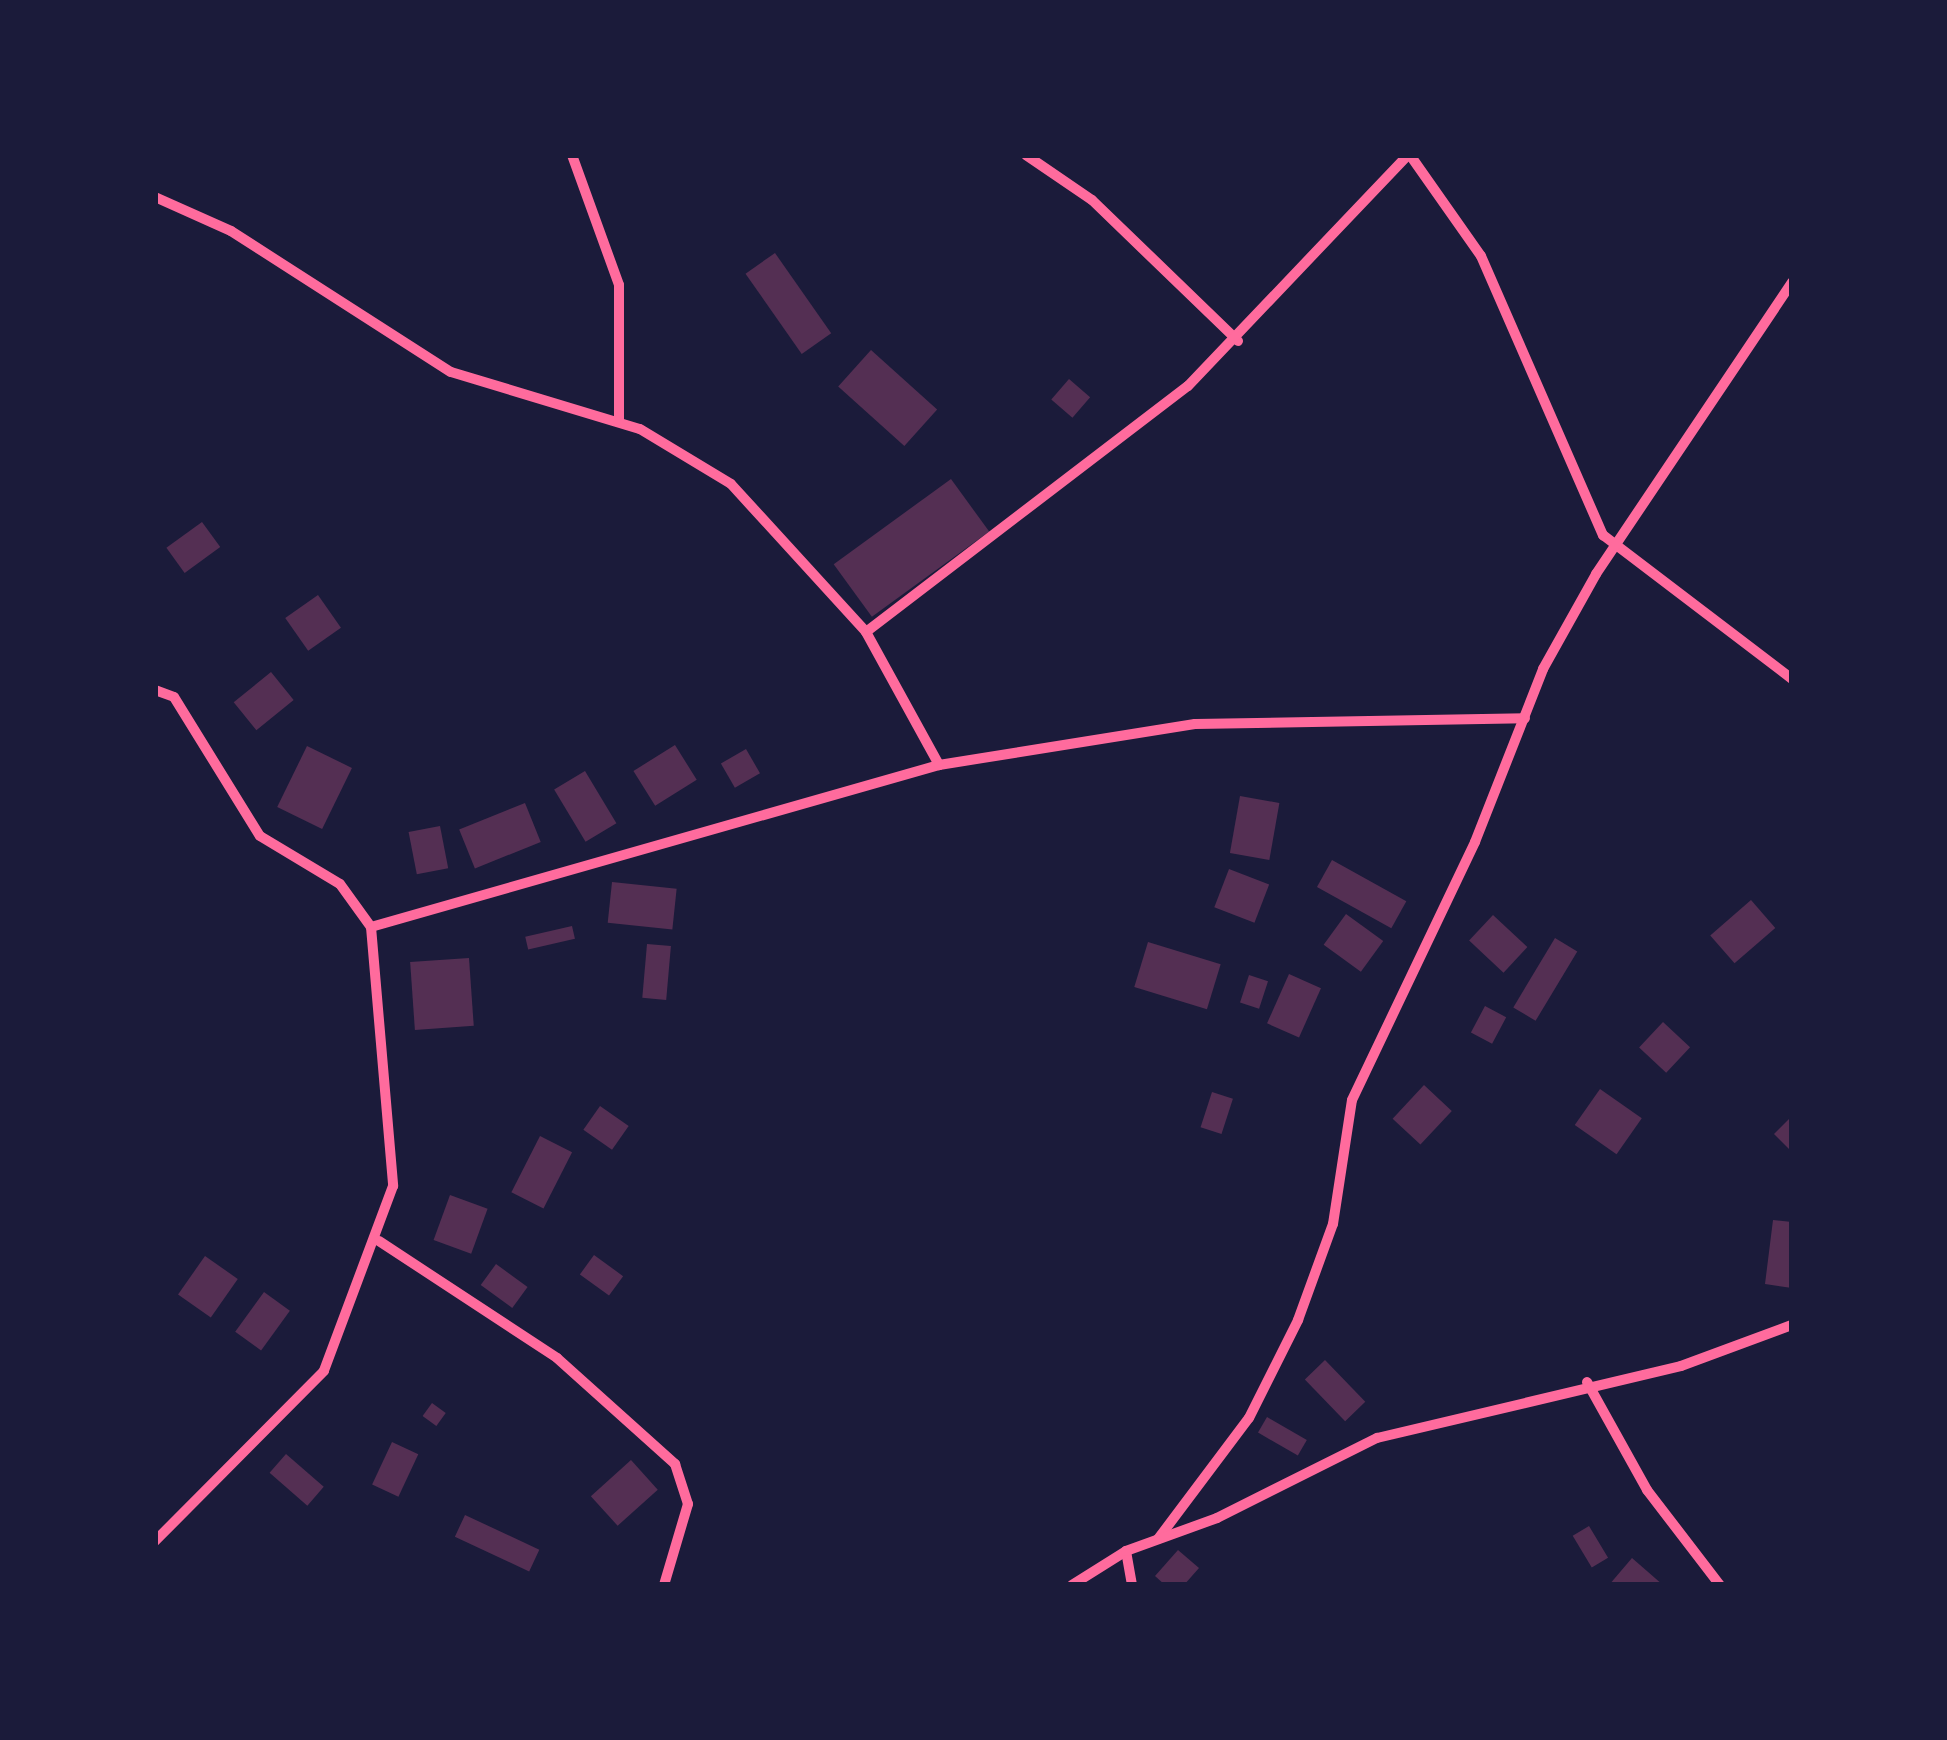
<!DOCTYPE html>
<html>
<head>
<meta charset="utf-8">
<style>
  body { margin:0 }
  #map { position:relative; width:1947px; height:1740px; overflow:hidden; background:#1b1b3a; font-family:Raleway,sans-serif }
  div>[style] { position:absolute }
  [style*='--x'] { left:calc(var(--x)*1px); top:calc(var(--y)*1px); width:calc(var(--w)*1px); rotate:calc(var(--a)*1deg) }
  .building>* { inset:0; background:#542f53; transform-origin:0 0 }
  .minor>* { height:10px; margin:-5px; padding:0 5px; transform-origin:5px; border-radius:5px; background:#ff6b9d }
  span { translate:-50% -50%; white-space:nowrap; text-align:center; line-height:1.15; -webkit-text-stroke:8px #1b1b3a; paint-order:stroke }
  .frame { position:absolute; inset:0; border:158px solid #1b1b3a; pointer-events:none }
</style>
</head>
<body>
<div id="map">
  <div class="building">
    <div style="left:775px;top:253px;width:98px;height:36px;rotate:55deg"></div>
    <div style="left:871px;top:350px;width:89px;height:49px;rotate:42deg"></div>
    <div style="left:1069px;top:379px;width:28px;height:27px;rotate:41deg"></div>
    <div style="left:951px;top:479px;width:65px;height:145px;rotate:54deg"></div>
    <div style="left:202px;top:522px;width:31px;height:44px;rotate:54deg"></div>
    <div style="left:318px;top:595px;width:40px;height:40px;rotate:55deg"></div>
    <div style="left:271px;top:672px;width:36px;height:48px;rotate:51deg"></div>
    <div style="left:675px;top:745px;width:41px;height:49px;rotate:58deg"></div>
    <div style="left:307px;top:746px;width:50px;height:68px;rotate:26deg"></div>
    <div style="left:746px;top:749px;width:28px;height:29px;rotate:60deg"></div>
    <div style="left:585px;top:771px;width:61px;height:36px;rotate:59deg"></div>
    <div style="left:1240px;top:796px;width:40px;height:58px;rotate:10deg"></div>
    <div style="left:525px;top:803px;width:42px;height:71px;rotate:68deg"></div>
    <div style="left:440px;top:826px;width:43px;height:32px;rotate:79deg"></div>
    <div style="left:1332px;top:860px;width:85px;height:31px;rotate:29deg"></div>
    <div style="left:1229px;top:869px;width:43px;height:41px;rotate:21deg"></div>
    <div style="left:612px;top:882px;width:65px;height:41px;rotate:6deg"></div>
    <div style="left:1751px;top:900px;width:37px;height:54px;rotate:49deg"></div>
    <div style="left:1346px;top:914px;width:46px;height:38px;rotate:36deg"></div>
    <div style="left:1493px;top:915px;width:47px;height:35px;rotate:43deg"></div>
    <div style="left:572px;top:926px;width:13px;height:48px;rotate:77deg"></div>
    <div style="left:1555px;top:938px;width:26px;height:81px;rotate:31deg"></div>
    <div style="left:1148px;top:942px;width:76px;height:47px;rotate:17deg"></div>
    <div style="left:647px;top:944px;width:24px;height:54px;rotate:5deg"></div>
    <div style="left:469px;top:958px;width:68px;height:59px;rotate:86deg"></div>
    <div style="left:1289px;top:974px;width:35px;height:54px;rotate:24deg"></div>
    <div style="left:1249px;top:975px;width:20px;height:29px;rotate:18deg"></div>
    <div style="left:1485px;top:1006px;width:24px;height:30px;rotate:28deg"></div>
    <div style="left:1663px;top:1022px;width:37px;height:35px;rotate:43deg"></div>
    <div style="left:1424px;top:1085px;width:38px;height:46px;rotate:43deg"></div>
    <div style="left:1600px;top:1089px;width:51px;height:44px;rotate:35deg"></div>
    <div style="left:1212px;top:1092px;width:22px;height:37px;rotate:18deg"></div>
    <div style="left:600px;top:1106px;width:35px;height:29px;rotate:35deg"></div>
    <div style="clip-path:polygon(1792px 1116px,1792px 1152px,1774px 1134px)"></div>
    <div style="left:540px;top:1136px;width:36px;height:63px;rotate:27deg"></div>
    <div style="left:450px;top:1195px;width:40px;height:48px;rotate:20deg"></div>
    <div style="clip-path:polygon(1773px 1220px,1792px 1222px,1792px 1288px,1765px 1284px)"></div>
    <div style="left:594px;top:1255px;width:36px;height:24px;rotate:36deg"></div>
    <div style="left:205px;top:1256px;width:40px;height:47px;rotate:35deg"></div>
    <div style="left:496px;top:1264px;width:39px;height:26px;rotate:36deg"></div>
    <div style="left:264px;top:1292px;width:32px;height:49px;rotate:36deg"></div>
    <div style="left:1325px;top:1360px;width:58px;height:28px;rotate:46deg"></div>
    <div style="left:432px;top:1403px;width:17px;height:16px;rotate:36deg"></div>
    <div style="left:1267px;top:1417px;width:46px;height:18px;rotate:30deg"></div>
    <div style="left:392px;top:1442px;width:29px;height:47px;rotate:25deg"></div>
    <div style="left:286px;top:1454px;width:50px;height:25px;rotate:41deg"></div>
    <div style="left:631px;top:1460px;width:40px;height:54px;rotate:48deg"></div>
    <div style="left:465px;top:1515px;width:82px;height:24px;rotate:25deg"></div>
    <div style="left:1589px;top:1526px;width:37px;height:19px;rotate:59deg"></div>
    <div style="clip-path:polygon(1178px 1550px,1199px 1568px,1184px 1585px,1165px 1585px,1155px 1576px)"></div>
    <div style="clip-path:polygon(1632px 1558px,1663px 1585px,1609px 1585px)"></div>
  </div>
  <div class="minor">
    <div style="--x:572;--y:155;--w:138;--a:70.1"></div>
    <div style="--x:619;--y:285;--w:137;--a:90"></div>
    <div style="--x:1026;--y:155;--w:80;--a:34.3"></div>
    <div style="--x:1092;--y:200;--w:203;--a:44"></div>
    <div style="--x:1410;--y:155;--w:123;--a:54.9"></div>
    <div style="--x:1481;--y:256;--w:305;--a:66.4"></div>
    <div style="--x:1603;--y:535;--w:238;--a:37.3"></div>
    <div style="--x:155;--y:197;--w:83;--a:24.1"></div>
    <div style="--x:231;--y:231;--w:261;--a:32.7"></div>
    <div style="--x:451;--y:372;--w:197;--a:16.8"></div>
    <div style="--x:640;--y:429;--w:106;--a:31.1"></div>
    <div style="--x:731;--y:484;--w:200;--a:47.6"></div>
    <div style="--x:866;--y:632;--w:152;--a:61.2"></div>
    <div style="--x:866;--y:632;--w:405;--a:-37.4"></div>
    <div style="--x:1188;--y:386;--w:319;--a:-46.4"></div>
    <div style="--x:155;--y:690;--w:20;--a:20"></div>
    <div style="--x:174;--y:697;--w:163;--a:58.3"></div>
    <div style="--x:260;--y:836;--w:93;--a:31"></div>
    <div style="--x:340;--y:884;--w:53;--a:54.2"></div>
    <div style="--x:371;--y:927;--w:260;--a:85.1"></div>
    <div style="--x:393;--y:1186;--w:197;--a:110.5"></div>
    <div style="--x:324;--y:1371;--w:240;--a:134.8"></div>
    <div style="--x:371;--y:927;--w:591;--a:-15.92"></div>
    <div style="--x:939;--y:765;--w:259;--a:-9.1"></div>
    <div style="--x:1195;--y:724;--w:330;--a:-1"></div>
    <div style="--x:379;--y:1241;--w:213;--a:33.3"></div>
    <div style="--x:557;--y:1358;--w:159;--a:41.9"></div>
    <div style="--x:675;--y:1464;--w:42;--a:72"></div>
    <div style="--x:688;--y:1504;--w:84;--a:106.5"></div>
    <div style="--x:1587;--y:1382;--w:124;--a:60.9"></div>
    <div style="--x:1647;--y:1490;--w:120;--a:52.5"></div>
    <div style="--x:1158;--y:1539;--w:151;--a:-53.1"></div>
    <div style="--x:1249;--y:1418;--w:110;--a:-63.4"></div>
    <div style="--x:1298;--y:1320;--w:102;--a:-70"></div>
    <div style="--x:1333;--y:1224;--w:125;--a:-81.3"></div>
    <div style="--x:1352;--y:1100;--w:286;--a:-64.5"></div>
    <div style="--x:1475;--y:842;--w:186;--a:-68.5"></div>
    <div style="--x:1543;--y:669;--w:109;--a:-60.8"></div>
    <div style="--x:1596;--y:574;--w:352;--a:-56.1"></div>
    <div style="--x:1126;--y:1551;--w:35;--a:80"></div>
    <div style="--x:1072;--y:1585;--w:64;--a:-32.2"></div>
    <div style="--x:1126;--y:1551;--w:97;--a:-19.9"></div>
    <div style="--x:1217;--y:1518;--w:179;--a:-26.6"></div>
    <div style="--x:1377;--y:1438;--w:312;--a:-13.3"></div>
    <div style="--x:1681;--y:1366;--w:118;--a:-20.3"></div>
  </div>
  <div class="frame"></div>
</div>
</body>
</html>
